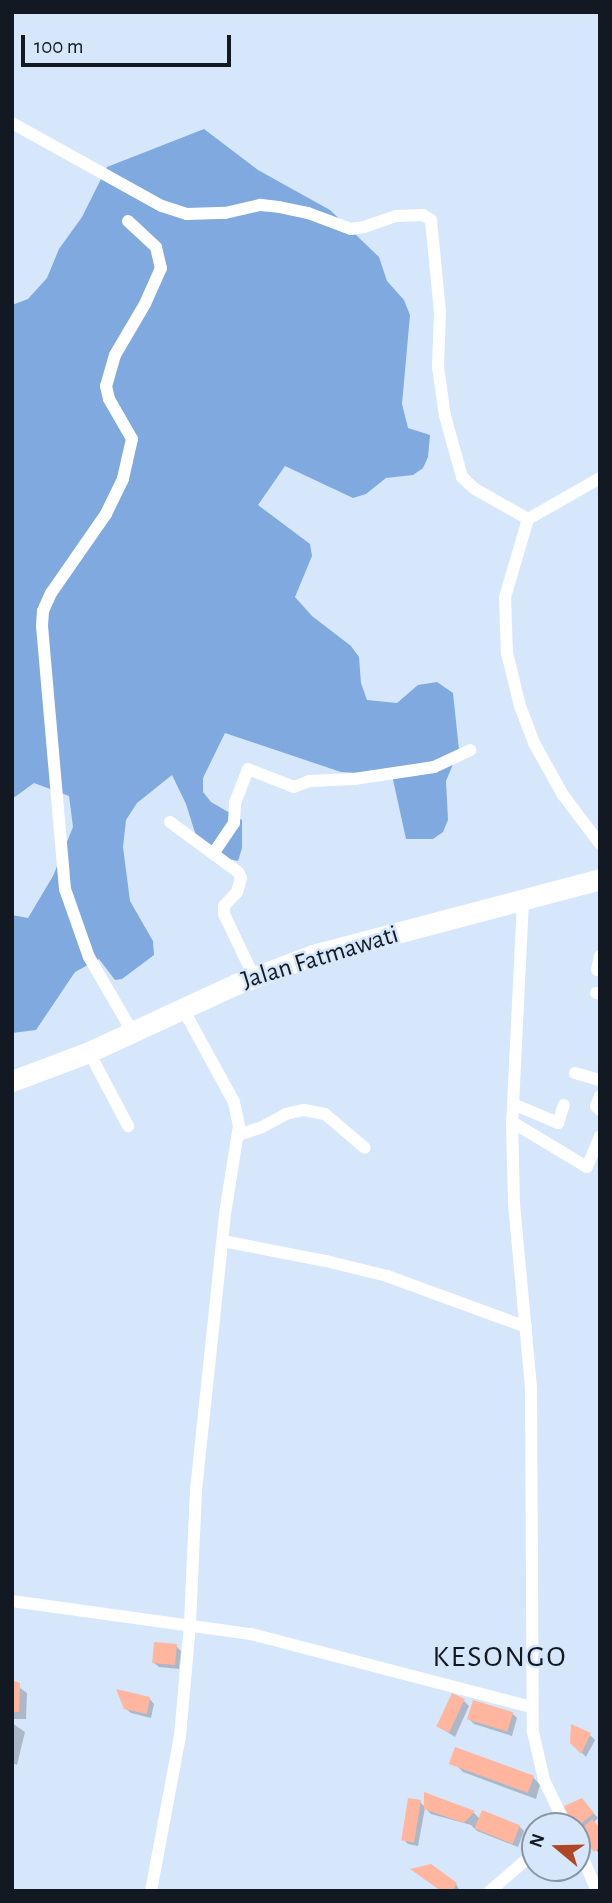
<!DOCTYPE html>
<html>
<head>
<meta charset="utf-8">
<style>
  body { margin:0 }
  #map { position:relative; width:612px; height:1903px; overflow:hidden; background:#d7e7fb; font-family:"Alegreya Sans",sans-serif }
  div>[style] { position:absolute }
  [style*='--x'] { left:calc(var(--x)*1px); top:calc(var(--y)*1px); width:calc(var(--w)*1px); rotate:calc(var(--a)*1deg) }
  .forest>* { inset:0; background:#7fa9df }
  .shadow>* { inset:0; background:#0003 }
  .building>* { inset:0; background:#ffb59e; transform-origin:0 0 }
  .street>* { height:12px; margin:-6px; padding:0 6px; transform-origin:6px; border-radius:6px; background:#fff }
  .highway>* { height:21px; margin:-10.5px; padding:0 10.5px; transform-origin:10.5px; border-radius:10.5px; background:#fff }
  span { translate:-50% -50%; white-space:nowrap; text-align:center; line-height:1.15; -webkit-text-stroke:5px #d7e7fb; paint-order:stroke }
  .street-label { font-size:26px; color:#121922 }
  .quarter-label { font-size:30px; color:#121922; letter-spacing:2px }
  .frame { position:absolute; inset:0; border:14px solid #121922; pointer-events:none }
  .north { position:absolute; left:521px; top:1812px; width:70px; height:70px; box-sizing:border-box; background:#d7e7fb; border:2px solid #8895a4; border-radius:50%; rotate:289deg; font-size:19px; font-weight:700; line-height:28px; text-align:center; color:#121922 }
  .north::after { content:''; display:block; margin:auto; width:24px; height:32px; background:#af4727; clip-path:polygon(50% 0,100% 100%,50% 72%,0 100%) }
  .scale { position:absolute; left:21px; top:35px; width:210px; height:32px; box-sizing:border-box; border:4px solid #121922; border-top:0; padding-left:9px; font-size:21px; line-height:24px; white-space:nowrap; color:#121922; -webkit-text-stroke:5px #d7e7fb; paint-order:stroke }
</style>
</head>
<body>
<div id="map">
  <div class="forest">
    <div style="clip-path:polygon(204px 129px,258px 170px,330px 210px,379px 257px,387px 281px,404px 300px,410px 315px,402px 404px,408px 428px,430px 435px,428px 457px,423px 468px,413px 475px,386px 478px,366px 494px,353px 498px,285px 466px,258px 505px,310px 544px,312px 556px,295px 597px,312px 616px,351px 646px,359px 657px,361px 683px,367px 700px,397px 703px,418px 685px,437px 682px,453px 693px,459px 750px,446px 781px,448px 820px,443px 832px,433px 839px,406px 839px,392px 775px,341px 772px,225px 733px,203px 778px,203px 792px,211px 802px,242px 820px,242px 848px,238px 861px,210px 855px,198px 842px,186px 804px,172px 775px,137px 803px,126px 820px,123px 847px,130px 901px,153px 941px,154px 955px,122px 979px,115px 980px,99px 959px,75px 972px,36px 1030px,12px 1033px,12px 915px,28px 918px,53px 876px,73px 827px,69px 796px,34px 783px,12px 799px,12px 305px,28px 299px,47px 278px,59px 249px,82px 217px,107px 167px)"></div>
  </div>
  <div class="shadow">
    <div style="clip-path:polygon(176px 1646px,181px 1651px,179px 1669px,159px 1667px,153px 1662px)"></div>
    <div style="clip-path:polygon(12px 1682px,27px 1693px,26px 1719px,12px 1719px)"></div>
    <div style="clip-path:polygon(149px 1698px,154px 1704px,151px 1718px,131px 1713px,125px 1708px)"></div>
    <div style="clip-path:polygon(464px 1701px,469px 1706px,455px 1737px,439px 1727px)"></div>
    <div style="clip-path:polygon(512px 1713px,517px 1718px,512px 1736px,474px 1724px,469px 1719px)"></div>
    <div style="clip-path:polygon(12px 1723px,25px 1732px,17px 1765px,12px 1763px)"></div>
    <div style="clip-path:polygon(590px 1735px,595px 1740px,586px 1757px,572px 1743px)"></div>
    <div style="clip-path:polygon(455px 1764px,533px 1777px,540px 1785px,536px 1799px,463px 1772px)"></div>
    <div style="clip-path:polygon(426px 1795px,474px 1813px,479px 1818px,519px 1826px,524px 1831px,518px 1847px,477px 1831px,471px 1825px,431px 1814px,425px 1808px,418px 1846px,408px 1844px,403px 1839px,420px 1802px,425px 1807px)"></div>
    <div style="clip-path:polygon(586px 1805px,598px 1818px,593px 1823px,600px 1830px,600px 1855px,575px 1826px)"></div>
    <div style="clip-path:polygon(456px 1884px,460px 1891px,441px 1891px)"></div>
  </div>
  <div class="building">
    <div style="left:154px;top:1642px;width:23px;height:21px;rotate:5deg"></div>
    <div style="clip-path:polygon(12px 1680px,20px 1683px,19px 1712px,12px 1712px)"></div>
    <div style="clip-path:polygon(116px 1689px,150px 1697px,147px 1714px,124px 1709px)"></div>
    <div style="left:452px;top:1693px;width:14px;height:37px;rotate:25deg"></div>
    <div style="left:473px;top:1700px;width:42px;height:20px;rotate:17deg"></div>
    <div style="clip-path:polygon(571px 1724px,591px 1733px,581px 1754px,570px 1743px)"></div>
    <div style="left:455px;top:1747px;width:84px;height:18px;rotate:20deg"></div>
    <div style="clip-path:polygon(424px 1792px,475px 1811px,464px 1823px,424px 1809px)"></div>
    <div style="left:408px;top:1798px;width:13px;height:43px;rotate:9deg"></div>
    <div style="clip-path:polygon(582px 1798px,594px 1813px,578px 1826px,573px 1826px,564px 1806px)"></div>
    <div style="left:482px;top:1810px;width:41px;height:20px;rotate:22deg"></div>
    <div style="clip-path:polygon(592px 1819px,600px 1828px,600px 1846px,594px 1852px,577px 1833px)"></div>
    <div style="clip-path:polygon(431px 1864px,457px 1883px,452px 1891px,441px 1891px,410px 1869px)"></div>
  </div>
  <div class="street">
    <div style="--x:12;--y:123;--w:171;--a:29"></div>
    <div style="--x:162;--y:206;--w:26;--a:18"></div>
    <div style="--x:187;--y:214;--w:38;--a:-2"></div>
    <div style="--x:225;--y:213;--w:37;--a:-13"></div>
    <div style="--x:261;--y:205;--w:18;--a:6"></div>
    <div style="--x:279;--y:207;--w:30;--a:12"></div>
    <div style="--x:308;--y:213;--w:46;--a:20.4"></div>
    <div style="--x:351;--y:229;--w:13;--a:-9"></div>
    <div style="--x:364;--y:227;--w:34;--a:-19"></div>
    <div style="--x:396;--y:216;--w:27;--a:-2"></div>
    <div style="--x:423;--y:215;--w:9;--a:32"></div>
    <div style="--x:431;--y:220;--w:92;--a:84.4"></div>
    <div style="--x:440;--y:312;--w:55;--a:92.1"></div>
    <div style="--x:438;--y:367;--w:49;--a:81.9"></div>
    <div style="--x:445;--y:416;--w:63;--a:74.4"></div>
    <div style="--x:462;--y:477;--w:18;--a:43"></div>
    <div style="--x:475;--y:489;--w:61;--a:29.5"></div>
    <div style="--x:128;--y:221;--w:38;--a:43"></div>
    <div style="--x:156;--y:247;--w:22;--a:77"></div>
    <div style="--x:161;--y:268;--w:39;--a:114"></div>
    <div style="--x:145;--y:304;--w:59;--a:120.5"></div>
    <div style="--x:115;--y:355;--w:32;--a:106"></div>
    <div style="--x:106;--y:386;--w:13;--a:77"></div>
    <div style="--x:109;--y:399;--w:46;--a:60.1"></div>
    <div style="--x:132;--y:439;--w:23;--a:103"></div>
    <div style="--x:127;--y:461;--w:18;--a:103"></div>
    <div style="--x:123;--y:479;--w:39;--a:116"></div>
    <div style="--x:106;--y:514;--w:96;--a:124.8"></div>
    <div style="--x:51;--y:593;--w:20;--a:114"></div>
    <div style="--x:43;--y:611;--w:15;--a:94"></div>
    <div style="--x:42;--y:626;--w:264;--a:85"></div>
    <div style="--x:65;--y:889;--w:72;--a:70.6"></div>
    <div style="--x:89;--y:957;--w:88;--a:59.9"></div>
    <div style="--x:600;--y:478;--w:83;--a:150.3"></div>
    <div style="--x:528;--y:519;--w:81;--a:106.4"></div>
    <div style="--x:505;--y:597;--w:56;--a:88"></div>
    <div style="--x:507;--y:653;--w:55;--a:76.2"></div>
    <div style="--x:520;--y:706;--w:40;--a:69"></div>
    <div style="--x:534;--y:743;--w:60;--a:60.9"></div>
    <div style="--x:563;--y:795;--w:61;--a:52.9"></div>
    <div style="--x:170;--y:822;--w:84;--a:36.3"></div>
    <div style="--x:238;--y:872;--w:7;--a:63"></div>
    <div style="--x:241;--y:878;--w:15;--a:106"></div>
    <div style="--x:237;--y:892;--w:19;--a:133"></div>
    <div style="--x:224;--y:906;--w:8;--a:90"></div>
    <div style="--x:224;--y:914;--w:70;--a:64.5"></div>
    <div style="--x:213;--y:854;--w:37;--a:-56"></div>
    <div style="--x:234;--y:823;--w:20;--a:-87"></div>
    <div style="--x:235;--y:803;--w:36;--a:-69"></div>
    <div style="--x:248;--y:769;--w:49;--a:21.4"></div>
    <div style="--x:294;--y:787;--w:17;--a:-21"></div>
    <div style="--x:310;--y:781;--w:44;--a:-2.6"></div>
    <div style="--x:354;--y:779;--w:81;--a:-8.5"></div>
    <div style="--x:434;--y:767;--w:40;--a:-25"></div>
    <div style="--x:523;--y:901;--w:221;--a:92.8"></div>
    <div style="--x:512;--y:1122;--w:82;--a:88.6"></div>
    <div style="--x:514;--y:1204;--w:185;--a:84.7"></div>
    <div style="--x:531;--y:1388;--w:344;--a:89.7"></div>
    <div style="--x:533;--y:1732;--w:49;--a:77.1"></div>
    <div style="--x:544;--y:1780;--w:51;--a:64.4"></div>
    <div style="--x:597;--y:970;--w:14;--a:-78"></div>
    <div style="--x:596;--y:993;--w:4;--a:14"></div>
    <div style="--x:89;--y:1052;--w:84;--a:62.2"></div>
    <div style="--x:575;--y:1073;--w:26;--a:16"></div>
    <div style="--x:600;--y:1096;--w:11;--a:112"></div>
    <div style="--x:596;--y:1106;--w:6;--a:45"></div>
    <div style="--x:513;--y:1104;--w:49;--a:22.9"></div>
    <div style="--x:558;--y:1123;--w:19;--a:-72"></div>
    <div style="--x:512;--y:1122;--w:87;--a:31"></div>
    <div style="--x:587;--y:1167;--w:33;--a:-67"></div>
    <div style="--x:238;--y:1135;--w:25;--a:-18"></div>
    <div style="--x:262;--y:1127;--w:27;--a:-28"></div>
    <div style="--x:286;--y:1114;--w:18;--a:-13"></div>
    <div style="--x:304;--y:1110;--w:21;--a:11"></div>
    <div style="--x:325;--y:1114;--w:52;--a:40.4"></div>
    <div style="--x:223;--y:1241;--w:105;--a:11"></div>
    <div style="--x:326;--y:1261;--w:63;--a:13.8"></div>
    <div style="--x:387;--y:1276;--w:148;--a:20.1"></div>
    <div style="--x:12;--y:1601;--w:241;--a:7.9"></div>
    <div style="--x:251;--y:1634;--w:290;--a:14.6"></div>
    <div style="--x:577;--y:1845;--w:50;--a:66.5"></div>
    <div style="--x:151;--y:1891;--w:158;--a:-79.4"></div>
    <div style="--x:180;--y:1736;--w:113;--a:-84.9"></div>
    <div style="--x:190;--y:1623;--w:133;--a:-87.4"></div>
    <div style="--x:196;--y:1490;--w:278;--a:-84"></div>
    <div style="--x:225;--y:1214;--w:89;--a:-81"></div>
    <div style="--x:239;--y:1126;--w:25;--a:-102"></div>
    <div style="--x:234;--y:1102;--w:106;--a:-118.7"></div>
    <div style="--x:490;--y:1891;--w:60;--a:-40.9"></div>
  </div>
  <div class="highway">
    <div style="--x:12;--y:1081;--w:82;--a:-20.6"></div>
    <div style="--x:89;--y:1052;--w:162;--a:-24.8"></div>
    <div style="--x:236;--y:984;--w:82;--a:-20.6"></div>
    <div style="--x:313;--y:955;--w:297;--a:-14.8"></div>
  </div>
  <div class="street-label">
    <span style="left:320px;top:958px;rotate:-17deg">Jalan Fatmawati</span>
  </div>
  <div class="quarter-label">
    <span style="left:500px;top:1657px">KESONGO</span>
  </div>
  <div class="frame"></div>
  <div class="north">N</div>
  <div class="scale">100 m</div>
</div>
</body>
</html>
